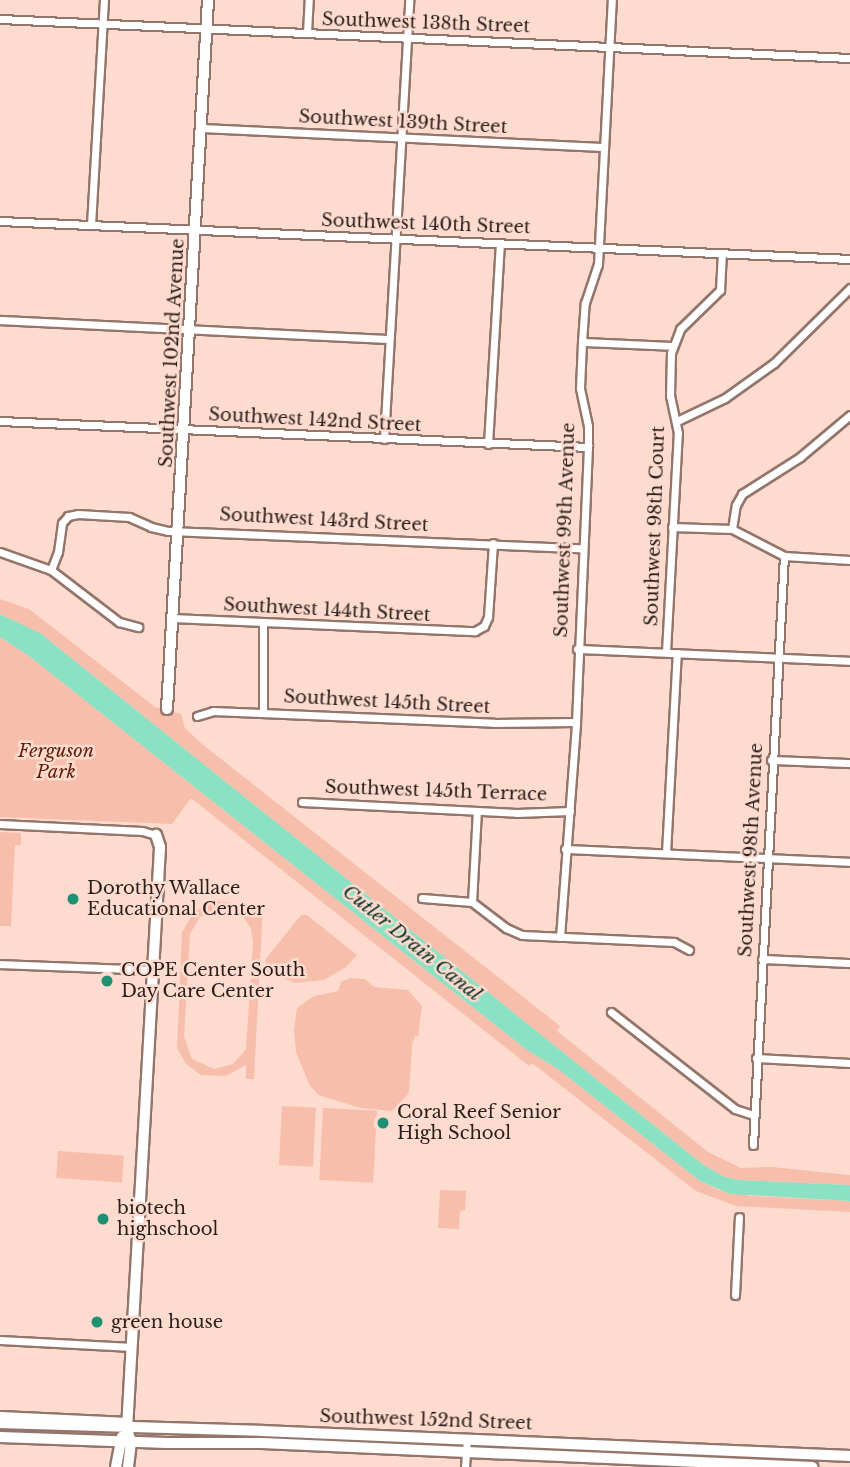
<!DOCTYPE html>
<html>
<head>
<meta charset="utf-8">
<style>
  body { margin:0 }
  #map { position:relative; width:850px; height:1467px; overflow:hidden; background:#fddbcf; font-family:"Libre Baskerville",serif }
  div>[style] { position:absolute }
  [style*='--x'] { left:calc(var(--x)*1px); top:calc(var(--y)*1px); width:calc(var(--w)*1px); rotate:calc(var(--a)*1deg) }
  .green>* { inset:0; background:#f7beab; transform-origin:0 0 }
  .water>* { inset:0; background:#8ae1c3 }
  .roads { filter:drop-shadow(2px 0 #93756b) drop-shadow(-2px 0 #93756b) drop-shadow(0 2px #93756b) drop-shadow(0 -2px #93756b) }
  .street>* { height:7px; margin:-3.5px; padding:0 3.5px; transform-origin:3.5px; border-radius:3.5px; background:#fff }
  .secondary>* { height:10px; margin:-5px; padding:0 5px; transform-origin:5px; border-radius:5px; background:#fff }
  .primary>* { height:10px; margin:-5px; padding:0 5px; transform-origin:5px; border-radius:5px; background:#fff }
  .dots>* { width:19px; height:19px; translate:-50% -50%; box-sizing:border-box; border:4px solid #fddbcf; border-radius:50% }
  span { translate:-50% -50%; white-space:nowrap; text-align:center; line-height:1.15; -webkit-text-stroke:5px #fddbcf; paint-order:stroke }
  .street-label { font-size:18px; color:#2a1e1a }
  .park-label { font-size:18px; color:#5d1d05; font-style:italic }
  .poi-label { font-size:18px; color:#2a1e1a }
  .left { translate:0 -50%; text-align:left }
  .water-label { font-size:19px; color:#093226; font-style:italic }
</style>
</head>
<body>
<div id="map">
  <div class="green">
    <div style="clip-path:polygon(0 599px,29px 609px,155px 707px,181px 714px,185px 728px,202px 744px,560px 1026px,557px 1031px,708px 1152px,741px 1168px,772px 1167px,850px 1175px,850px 1185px,738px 1180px,722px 1176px,701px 1163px,40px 633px,0 614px)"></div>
    <div style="clip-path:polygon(0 637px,29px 656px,527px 1050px,558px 1069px,700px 1181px,719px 1190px,751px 1196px,850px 1201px,850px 1212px,736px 1206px,696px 1191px,532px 1063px,529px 1066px,191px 798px,172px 824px,0 817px)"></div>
    <div style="clip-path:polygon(0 832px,21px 833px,21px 845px,15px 845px,11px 926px,0 926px)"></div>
    <div style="clip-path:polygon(evenodd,217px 901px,236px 903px,254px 918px,256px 904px,263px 904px,254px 1079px,246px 1079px,246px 1065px,226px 1076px,201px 1075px,186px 1064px,177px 1048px,182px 932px,195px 911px,217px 901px,218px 909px,242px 916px,251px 928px,253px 943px,246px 1049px,233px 1064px,214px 1069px,192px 1059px,184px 1036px,190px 934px,200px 917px,218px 909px)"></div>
    <div style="clip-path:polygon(301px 915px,307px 915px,357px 955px,346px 967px,324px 980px,295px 983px,268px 971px,265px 960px)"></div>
    <div style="clip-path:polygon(351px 978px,365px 979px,374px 987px,408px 990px,422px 1006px,418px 1036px,415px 1036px,412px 1045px,409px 1093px,392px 1111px,361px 1108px,318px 1095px,309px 1084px,296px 1052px,294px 1030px,297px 1008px,314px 996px,338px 991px,341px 982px)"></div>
    <div style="left:282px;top:1106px;width:34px;height:59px;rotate:3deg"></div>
    <div style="left:323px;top:1108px;width:54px;height:72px;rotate:3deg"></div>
    <div style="left:58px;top:1151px;width:66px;height:27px;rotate:4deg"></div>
    <div style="clip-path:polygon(440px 1190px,466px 1191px,465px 1210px,460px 1211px,459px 1229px,438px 1228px)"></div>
  </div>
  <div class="water">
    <div style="clip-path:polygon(0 614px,40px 633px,701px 1163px,722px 1176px,738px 1180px,850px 1185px,850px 1201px,730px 1194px,700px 1181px,558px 1069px,527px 1050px,29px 656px,0 637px)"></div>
  </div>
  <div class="roads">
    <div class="street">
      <div style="--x:0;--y:19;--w:851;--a:2.63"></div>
      <div style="--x:307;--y:33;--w:33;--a:-87"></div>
      <div style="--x:200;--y:128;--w:404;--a:2.7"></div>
      <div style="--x:0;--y:221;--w:851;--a:2.56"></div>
      <div style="--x:91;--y:225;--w:225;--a:-86.7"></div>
      <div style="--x:0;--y:320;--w:389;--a:2.8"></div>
      <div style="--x:582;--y:342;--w:91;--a:2.5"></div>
      <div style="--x:0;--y:421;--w:589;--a:2.53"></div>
      <div style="--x:677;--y:421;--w:53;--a:-25.6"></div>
      <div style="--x:725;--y:398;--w:60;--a:-35.5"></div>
      <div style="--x:774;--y:363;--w:107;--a:-44.6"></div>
      <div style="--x:384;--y:439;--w:440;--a:-86.7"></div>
      <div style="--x:488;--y:444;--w:201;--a:-86.6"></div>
      <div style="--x:672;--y:527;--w:60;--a:1.9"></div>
      <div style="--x:732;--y:529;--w:59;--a:27.4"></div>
      <div style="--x:784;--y:556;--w:66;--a:3.5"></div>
      <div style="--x:732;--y:529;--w:24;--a:-81"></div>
      <div style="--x:736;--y:505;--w:13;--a:-61"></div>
      <div style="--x:742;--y:494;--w:69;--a:-32.5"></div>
      <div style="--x:800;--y:457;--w:65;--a:-40"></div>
      <div style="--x:0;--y:552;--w:54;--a:19.4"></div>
      <div style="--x:51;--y:570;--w:86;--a:37.4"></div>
      <div style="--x:119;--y:622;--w:20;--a:15"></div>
      <div style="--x:51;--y:570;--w:19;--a:-69"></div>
      <div style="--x:58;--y:552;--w:29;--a:-82"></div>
      <div style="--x:62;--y:523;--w:9;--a:-49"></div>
      <div style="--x:68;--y:516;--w:10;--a:-11"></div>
      <div style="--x:78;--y:514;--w:51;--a:3.4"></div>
      <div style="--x:129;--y:517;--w:24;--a:24"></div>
      <div style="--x:151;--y:527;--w:17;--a:13"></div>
      <div style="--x:168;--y:531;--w:414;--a:2.4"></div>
      <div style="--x:172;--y:618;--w:303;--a:2.5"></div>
      <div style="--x:475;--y:631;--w:10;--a:-29"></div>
      <div style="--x:484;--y:626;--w:10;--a:-66"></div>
      <div style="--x:488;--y:617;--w:74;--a:-86.1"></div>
      <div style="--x:577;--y:649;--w:273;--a:2.5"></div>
      <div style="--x:666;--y:652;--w:219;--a:-86.9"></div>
      <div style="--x:678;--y:433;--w:38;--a:-102"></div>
      <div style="--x:670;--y:396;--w:43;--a:-88.7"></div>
      <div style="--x:671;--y:353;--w:26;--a:-69"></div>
      <div style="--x:680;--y:329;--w:56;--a:-44.3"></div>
      <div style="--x:720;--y:290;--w:37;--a:-87"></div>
      <div style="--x:263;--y:712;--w:89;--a:-90"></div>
      <div style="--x:197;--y:716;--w:17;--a:-17"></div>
      <div style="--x:213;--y:711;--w:281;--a:2.4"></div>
      <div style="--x:494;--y:723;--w:82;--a:-0.7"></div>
      <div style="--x:771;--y:760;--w:79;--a:2.2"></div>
      <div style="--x:302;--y:802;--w:215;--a:2.9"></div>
      <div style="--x:517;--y:813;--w:53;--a:-2.2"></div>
      <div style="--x:0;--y:824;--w:142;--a:2.8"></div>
      <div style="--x:142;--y:831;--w:15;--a:16"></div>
      <div style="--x:565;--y:849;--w:285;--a:2.6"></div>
      <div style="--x:666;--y:853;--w:200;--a:-86.9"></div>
      <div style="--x:422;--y:898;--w:50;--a:4.6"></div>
      <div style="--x:472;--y:902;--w:43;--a:37.4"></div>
      <div style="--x:506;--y:928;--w:17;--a:24"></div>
      <div style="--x:522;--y:935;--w:152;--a:2.6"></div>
      <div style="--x:674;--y:942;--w:17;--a:28"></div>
      <div style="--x:472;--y:902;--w:91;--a:-86.9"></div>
      <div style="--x:560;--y:937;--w:216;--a:-85.7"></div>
      <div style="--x:576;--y:722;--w:275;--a:-87.5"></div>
      <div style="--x:588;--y:447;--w:21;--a:-90"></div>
      <div style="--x:588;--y:426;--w:39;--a:-102"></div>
      <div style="--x:580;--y:388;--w:46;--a:-87.5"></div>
      <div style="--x:582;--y:342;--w:39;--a:-86"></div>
      <div style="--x:585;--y:303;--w:41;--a:-71.6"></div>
      <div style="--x:598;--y:264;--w:264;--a:-87"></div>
      <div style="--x:762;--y:959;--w:88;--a:2.6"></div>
      <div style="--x:0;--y:964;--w:153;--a:2.2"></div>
      <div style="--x:611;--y:1012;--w:157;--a:38"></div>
      <div style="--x:735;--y:1109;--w:19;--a:18"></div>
      <div style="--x:756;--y:1058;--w:94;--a:3"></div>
      <div style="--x:753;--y:1145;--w:590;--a:-86.99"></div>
      <div style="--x:735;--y:1295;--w:78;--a:-87.1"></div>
      <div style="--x:0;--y:1340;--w:132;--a:3"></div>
      <div style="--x:0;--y:1415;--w:128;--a:2.7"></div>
      <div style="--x:465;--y:1467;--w:28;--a:-86"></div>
    </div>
    <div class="secondary">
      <div style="--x:167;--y:709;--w:710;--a:-86.69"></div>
      <div style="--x:116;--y:1467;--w:31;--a:-79"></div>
      <div style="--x:128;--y:1467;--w:25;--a:-83"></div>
      <div style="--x:131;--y:1442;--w:14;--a:-107"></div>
      <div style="--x:127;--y:1429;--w:583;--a:-86.75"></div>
      <div style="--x:160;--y:847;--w:13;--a:-108"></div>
    </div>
    <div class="primary">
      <div style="--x:0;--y:1423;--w:262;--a:1.7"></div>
      <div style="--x:262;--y:1431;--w:589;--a:2.43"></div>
      <div style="--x:0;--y:1437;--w:167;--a:2.1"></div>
      <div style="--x:167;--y:1443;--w:95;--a:0"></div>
      <div style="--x:262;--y:1443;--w:551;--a:2.5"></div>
    </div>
  </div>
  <div class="dots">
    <div style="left:73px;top:899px;background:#1f9173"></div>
    <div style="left:107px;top:981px;background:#1f9173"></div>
    <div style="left:383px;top:1123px;background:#1f9173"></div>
    <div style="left:103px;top:1219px;background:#1f9173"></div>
    <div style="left:97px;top:1322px;background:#1f9173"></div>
  </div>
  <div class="street-label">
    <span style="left:426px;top:23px;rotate:2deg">Southwest 138th Street</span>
    <span style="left:403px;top:122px;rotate:3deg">Southwest 139th Street</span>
    <span style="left:426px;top:224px;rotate:2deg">Southwest 140th Street</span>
    <span style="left:172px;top:353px;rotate:-87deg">Southwest 102nd Avenue</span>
    <span style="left:315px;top:420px;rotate:3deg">Southwest 142nd Street</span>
    <span style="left:324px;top:520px;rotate:3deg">Southwest 143rd Street</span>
    <span style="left:655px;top:526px;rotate:-88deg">Southwest 98th Court</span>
    <span style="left:565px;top:530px;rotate:-88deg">Southwest 99th Avenue</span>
    <span style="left:327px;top:610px;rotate:3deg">Southwest 144th Street</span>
    <span style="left:387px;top:702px;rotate:3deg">Southwest 145th Street</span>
    <span style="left:436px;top:791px;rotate:2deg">Southwest 145th Terrace</span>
    <span style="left:751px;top:850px;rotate:-87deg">Southwest 98th Avenue</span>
    <span style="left:426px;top:1420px;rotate:2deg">Southwest 152nd Street</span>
  </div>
  <div class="park-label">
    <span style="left:56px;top:762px">Ferguson<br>Park</span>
  </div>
  <div class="poi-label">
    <span class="left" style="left:87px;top:899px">Dorothy Wallace<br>Educational Center</span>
    <span class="left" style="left:121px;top:981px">COPE Center South<br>Day Care Center</span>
    <span class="left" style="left:397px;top:1123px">Coral Reef Senior<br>High School</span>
    <span class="left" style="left:117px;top:1219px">biotech<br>highschool</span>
    <span class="left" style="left:111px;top:1322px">green house</span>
  </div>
  <div class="water-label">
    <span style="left:412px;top:943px;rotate:39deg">Cutler Drain Canal</span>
  </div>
</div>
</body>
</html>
